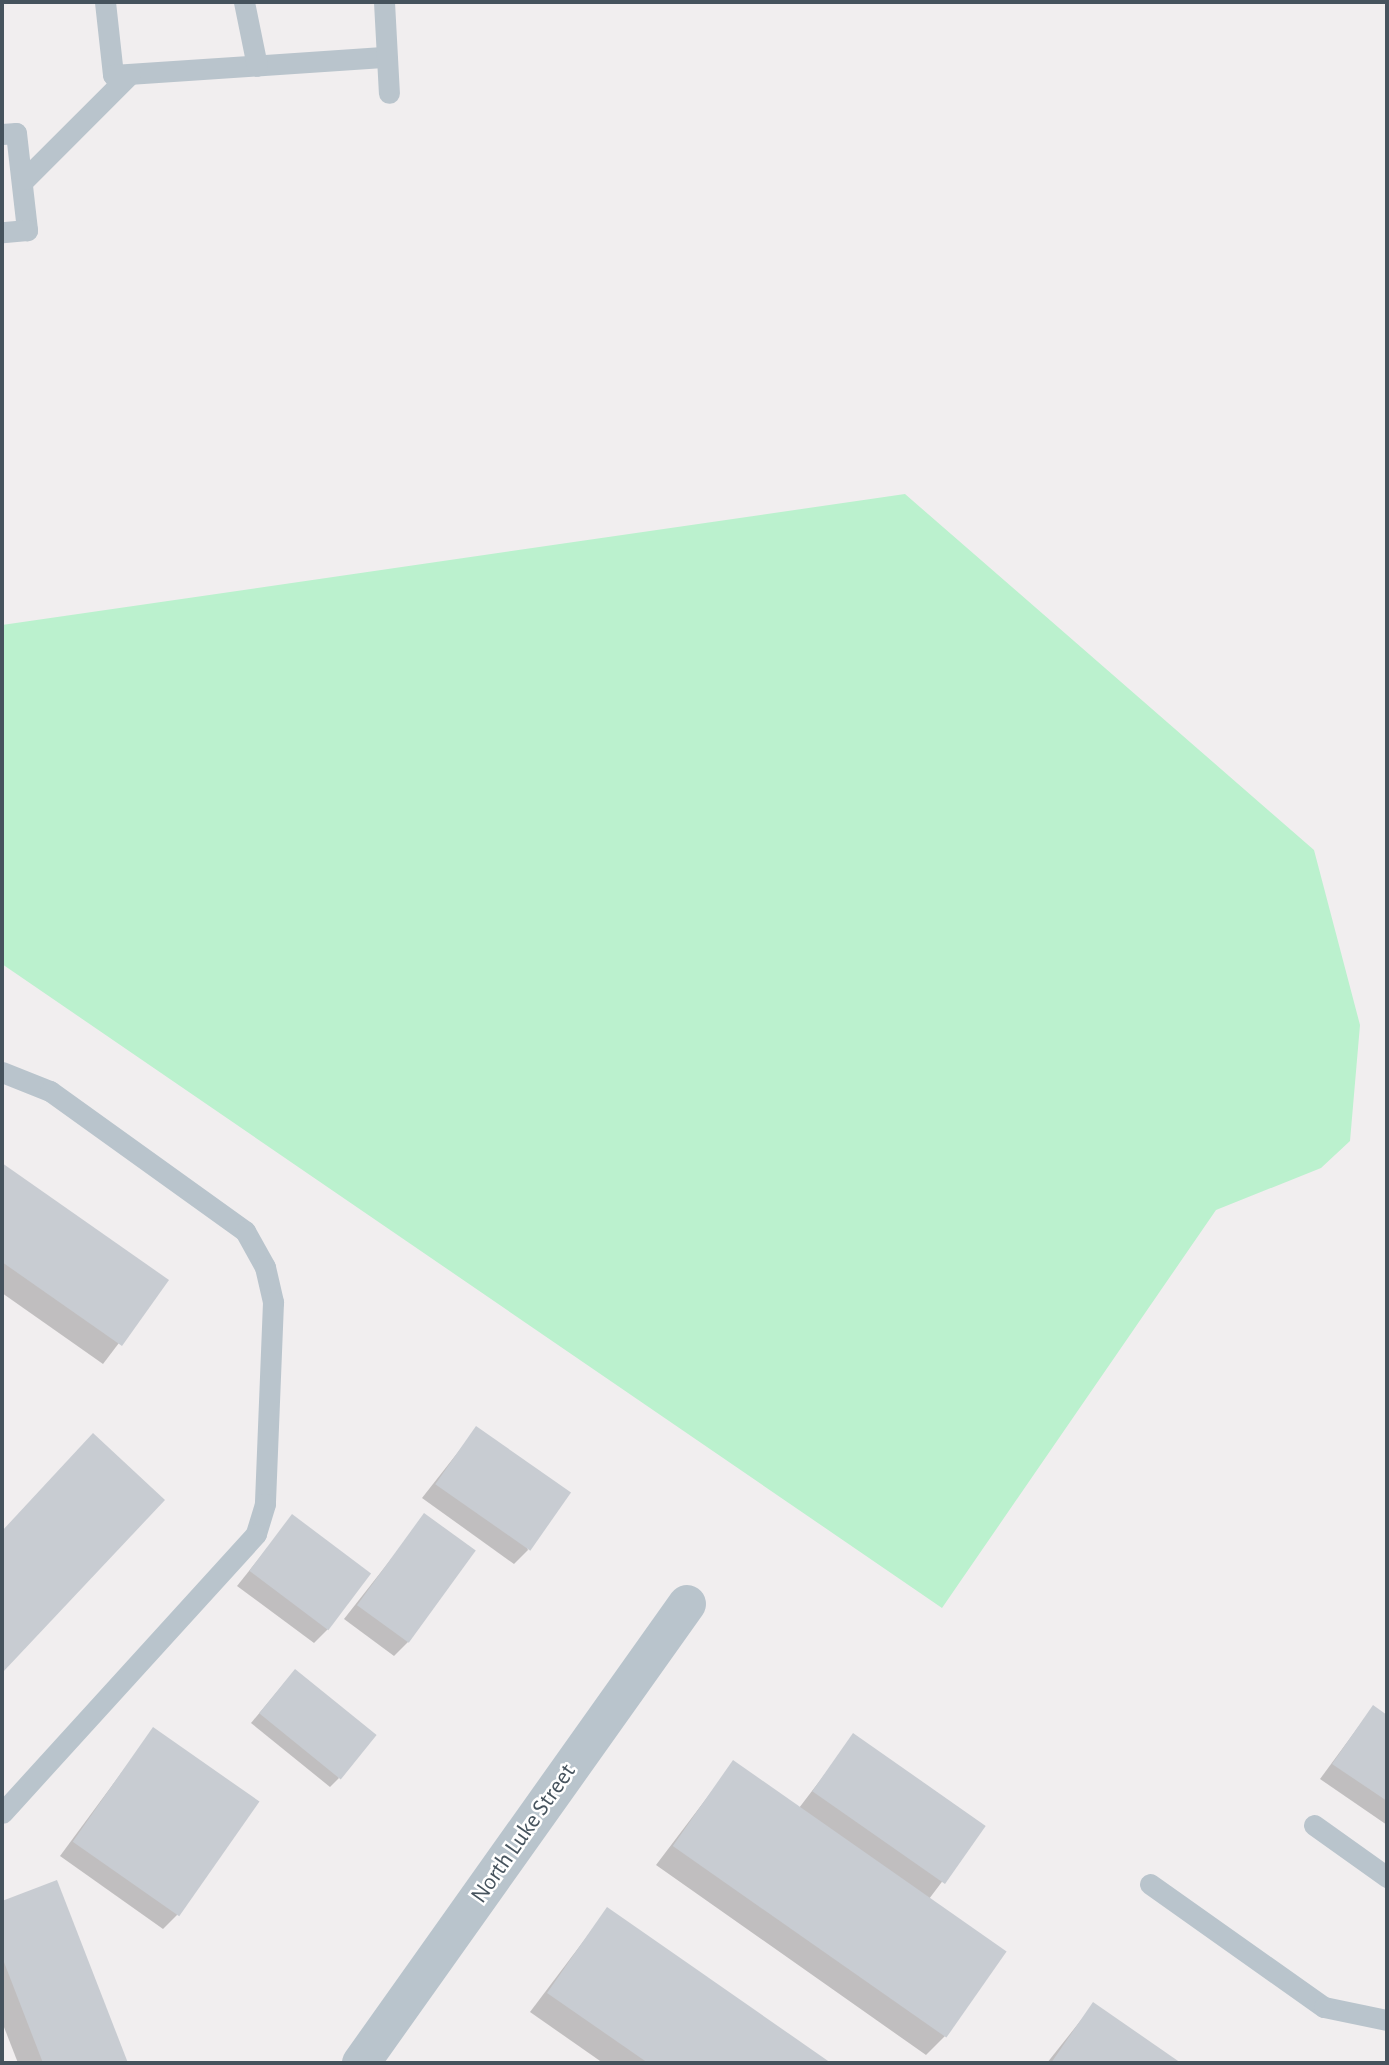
<!DOCTYPE html>
<html>
<head>
<meta charset="utf-8">
<style>
  body { margin:0 }
  #map { position:relative; width:1389px; height:2065px; overflow:hidden; background:#f1eeef; font-family:"Alegreya Sans",sans-serif }
  div>[style] { position:absolute }
  [style*='--x'] { left:calc(var(--x)*1px); top:calc(var(--y)*1px); width:calc(var(--w)*1px); rotate:calc(var(--a)*1deg) }
  .green>* { inset:0; background:#bbf1ce }
  .shadow>* { inset:0; background:#0003 }
  .building>* { inset:0; background:#c8ccd2; transform-origin:0 0 }
  .service>* { height:21px; margin:-10.5px; padding:0 10.5px; transform-origin:10.5px; border-radius:10.5px; background:#b9c4cc }
  .minor>* { height:38px; margin:-19px; padding:0 19px; transform-origin:19px; border-radius:19px; background:#b9c4cc }
  span { translate:-50% -50%; white-space:nowrap; text-align:center; line-height:1.15; -webkit-text-stroke:5px #fff; paint-order:stroke }
  .street-label { font-size:24px; color:#46535d }
  .frame { position:absolute; inset:0; border:4px solid #46535d; pointer-events:none }
</style>
</head>
<body>
<div id="map">
  <div class="green">
    <div style="clip-path:polygon(905px 494px,1314px 850px,1360px 1025px,1350px 1141px,1321px 1168px,1216px 1210px,942px 1608px,2px 964px,2px 625px)"></div>
  </div>
  <div class="shadow">
    <div style="clip-path:polygon(2px 1166px,166px 1281px,103px 1364px,2px 1293px)"></div>
    <div style="clip-path:polygon(477px 1428px,528px 1550px,514px 1564px,422px 1498px)"></div>
    <div style="clip-path:polygon(75px 1454px,162px 1500px,2px 1671px,2px 1532px)"></div>
    <div style="clip-path:polygon(425px 1516px,408px 1642px,394px 1656px,344px 1619px)"></div>
    <div style="clip-path:polygon(292px 1517px,328px 1629px,314px 1643px,237px 1586px)"></div>
    <div style="clip-path:polygon(286px 1681px,339px 1778px,330px 1787px,251px 1723px)"></div>
    <div style="clip-path:polygon(1373px 1707px,1387px 1717px,1387px 1825px,1320px 1779px)"></div>
    <div style="clip-path:polygon(153px 1730px,177px 1915px,163px 1929px,60px 1856px)"></div>
    <div style="clip-path:polygon(854px 1736px,984px 1826px,929px 1899px,945px 2036px,926px 2055px,656px 1865px,734px 1762px,799px 1808px)"></div>
    <div style="clip-path:polygon(56px 1882px,126px 2063px,18px 2063px,2px 2022px,2px 1903px)"></div>
    <div style="clip-path:polygon(607px 1910px,828px 2063px,603px 2063px,530px 2012px)"></div>
    <div style="clip-path:polygon(1093px 2005px,1178px 2063px,1047px 2063px)"></div>
  </div>
  <div class="building">
    <div style="clip-path:polygon(2px 1163px,169px 1280px,122px 1346px,2px 1262px)"></div>
    <div style="left:476px;top:1426px;width:116px;height:71px;rotate:35deg"></div>
    <div style="clip-path:polygon(93px 1433px,165px 1500px,3px 1672px,2px 1531px)"></div>
    <div style="left:424px;top:1513px;width:64px;height:114px;rotate:36deg"></div>
    <div style="left:292px;top:1514px;width:99px;height:71px;rotate:37deg"></div>
    <div style="left:295px;top:1669px;width:105px;height:57px;rotate:39deg"></div>
    <div style="clip-path:polygon(1373px 1705px,1387px 1715px,1387px 1801px,1332px 1764px)"></div>
    <div style="left:153px;top:1727px;width:130px;height:140px;rotate:35deg"></div>
    <div style="left:853px;top:1733px;width:162px;height:71px;rotate:35deg"></div>
    <div style="left:733px;top:1760px;width:334px;height:105px;rotate:35deg"></div>
    <div style="clip-path:polygon(57px 1880px,128px 2063px,43px 2063px,2px 1957px,2px 1901px)"></div>
    <div style="clip-path:polygon(607px 1907px,831px 2063px,648px 2063px,547px 1993px)"></div>
    <div style="clip-path:polygon(1093px 2002px,1181px 2063px,1051px 2063px)"></div>
  </div>
  <div class="service">
    <div style="--x:105;--y:2;--w:73;--a:83.7"></div>
    <div style="--x:113;--y:75;--w:274;--a:-3.8"></div>
    <div style="--x:244;--y:2;--w:65;--a:78.5"></div>
    <div style="--x:384;--y:2;--w:91;--a:86.9"></div>
    <div style="--x:2;--y:134;--w:14;--a:-4"></div>
    <div style="--x:16;--y:133;--w:98;--a:83.5"></div>
    <div style="--x:27;--y:230;--w:25;--a:175"></div>
    <div style="--x:25;--y:179;--w:148;--a:-45"></div>
    <div style="--x:2;--y:1072;--w:52;--a:21.6"></div>
    <div style="--x:50;--y:1091;--w:240;--a:35.7"></div>
    <div style="--x:245;--y:1231;--w:41;--a:60.9"></div>
    <div style="--x:265;--y:1267;--w:36;--a:77"></div>
    <div style="--x:273;--y:1302;--w:202;--a:92.3"></div>
    <div style="--x:265;--y:1504;--w:31;--a:107"></div>
    <div style="--x:256;--y:1534;--w:377;--a:132.3"></div>
    <div style="--x:1314;--y:1825;--w:90;--a:35.5"></div>
    <div style="--x:1150;--y:1884;--w:213;--a:35.3"></div>
    <div style="--x:1324;--y:2007;--w:64;--a:11.7"></div>
  </div>
  <div class="minor">
    <div style="--x:361;--y:2063;--w:563;--a:-54.62"></div>
  </div>
  <div class="street-label">
    <span style="left:524px;top:1834px;rotate:-55deg">North Luke Street</span>
  </div>
  <div class="frame"></div>
</div>
</body>
</html>
